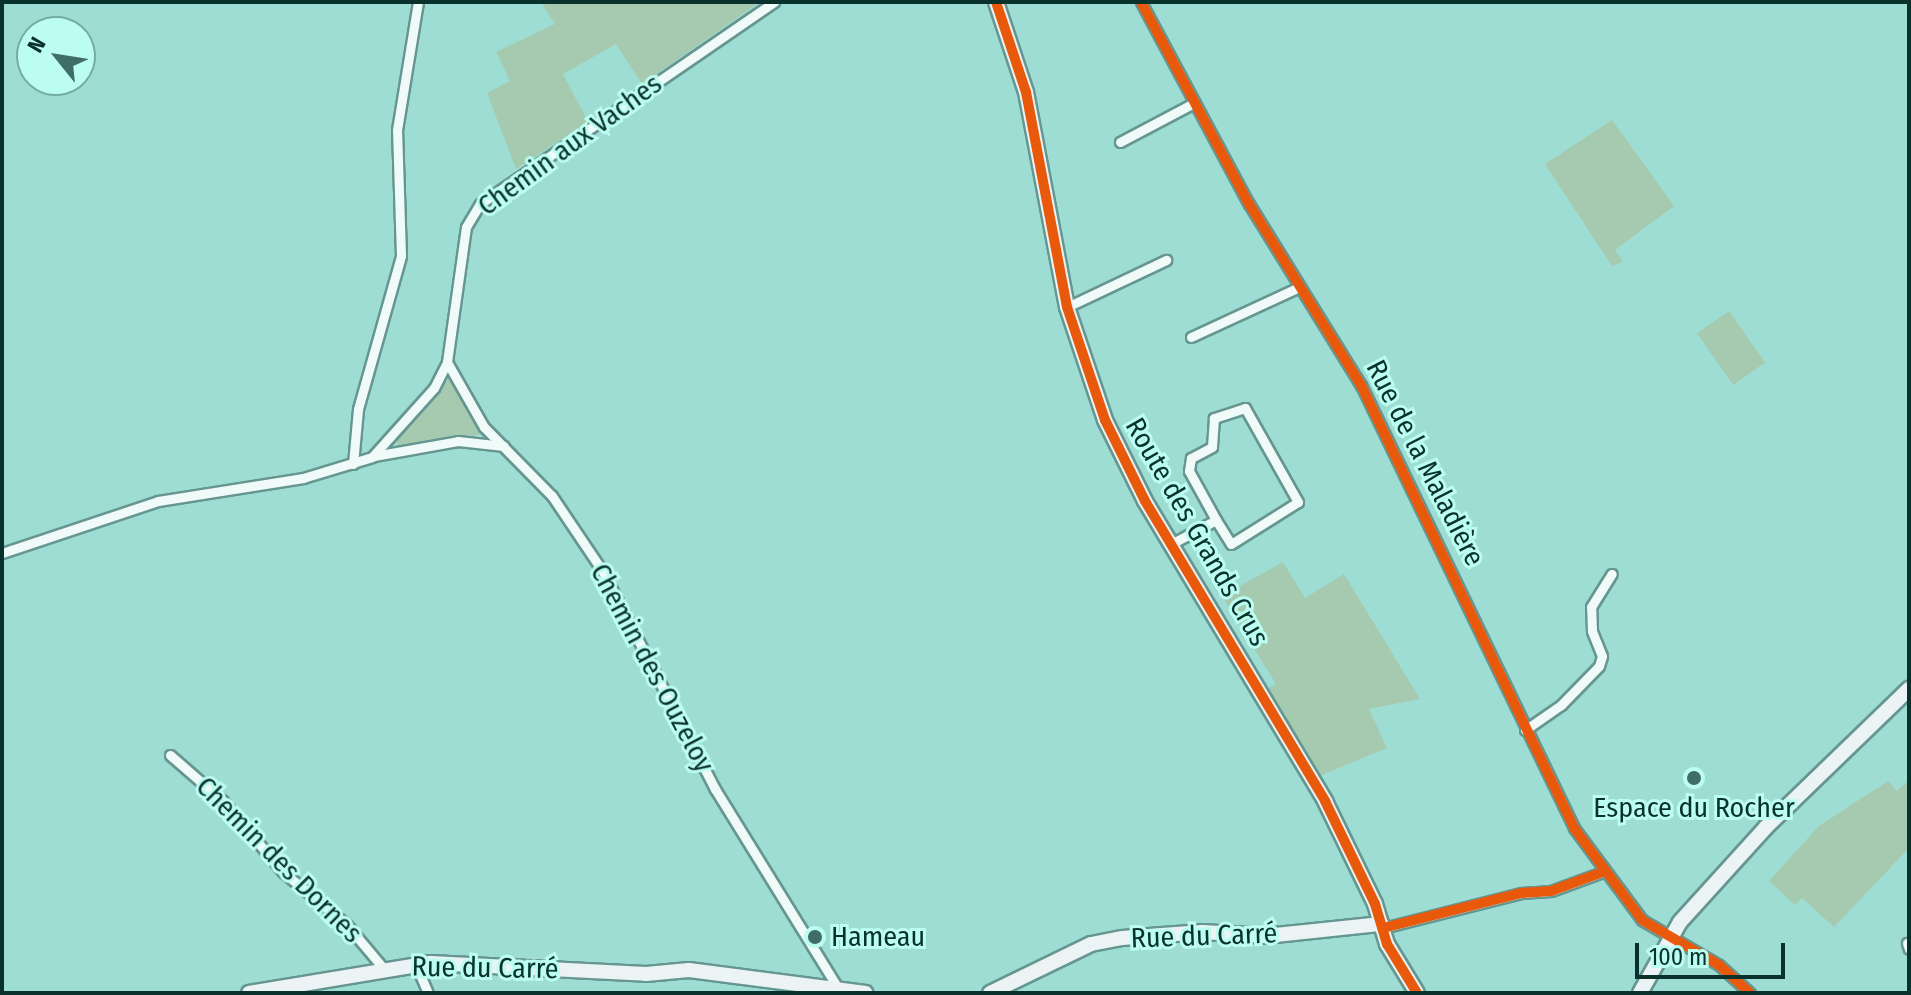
<!DOCTYPE html>
<html>
<head>
<meta charset="utf-8">
<style>
  body { margin:0 }
  #map { position:relative; width:1911px; height:995px; overflow:hidden; background:#9eddd4; font-family:"Fira Sans Condensed",sans-serif }
  div>[style] { position:absolute }
  [style*='--x'] { left:calc(var(--x)*1px); top:calc(var(--y)*1px); width:calc(var(--w)*1px); rotate:calc(var(--a)*1deg) }
  .green>* { inset:0; background:#a5caaf; transform-origin:0 0 }
  .roads { filter:drop-shadow(2px 0 #669690) drop-shadow(-2px 0 #669690) drop-shadow(0 2px #669690) drop-shadow(0 -2px #669690) }
  .street>* { height:9px; margin:-4.5px; padding:0 4.5px; transform-origin:4.5px; border-radius:4.5px; background:#f0faf9 }
  .secondary>* { height:14px; margin:-7px; padding:0 7px; transform-origin:7px; border-radius:7px; background:#ebf3f5 }
  .cycleway>* { height:10px; margin:-5px; padding:0 5px; transform-origin:5px; border-radius:5px; background:#e8590c }
  .dots>* { width:22px; height:22px; translate:-50% -50%; box-sizing:border-box; border:4px solid #bcfdf2; border-radius:50% }
  span { translate:-50% -50%; white-space:nowrap; text-align:center; line-height:1.15; -webkit-text-stroke:6px #bcfdf2; paint-order:stroke }
  .street-label { font-size:28px; color:#0a322d }
  .poi-label { font-size:28px; color:#0a322d }
  .left { translate:0 -50%; text-align:left }
  .frame { position:absolute; inset:0; border:4px solid #0a322d; pointer-events:none }
  .north { position:absolute; left:16px; top:16px; width:80px; height:80px; box-sizing:border-box; background:#bcfdf2; border:2px solid #75aca3; border-radius:50%; rotate:300deg; font-size:22px; font-weight:700; line-height:32px; text-align:center; color:#0a322d }
  .north::after { content:''; display:block; margin:auto; width:28px; height:36px; background:#3e6e67; clip-path:polygon(50% 0,100% 100%,50% 72%,0 100%) }
  .scale { position:absolute; left:1635px; top:943px; width:150px; height:36px; box-sizing:border-box; border:4px solid #0a322d; border-top:0; padding-left:10px; font-size:24px; line-height:28px; white-space:nowrap; color:#0a322d; -webkit-text-stroke:6px #bcfdf2; paint-order:stroke }
</style>
</head>
<body>
<div id="map">
  <div class="green">
    <div style="clip-path:polygon(541px 2px,760px 2px,642px 84px,616px 44px,563px 74px,588px 122px,516px 169px,487px 93px,510px 81px,496px 52px,555px 24px)"></div>
    <div style="clip-path:polygon(1612px 120px,1674px 206px,1615px 250px,1623px 262px,1612px 266px,1545px 164px)"></div>
    <div style="left:1729px;top:311px;width:63px;height:39px;rotate:55deg"></div>
    <div style="clip-path:polygon(449px 379px,482px 434px,398px 448px,397px 439px)"></div>
    <div style="clip-path:polygon(1283px 562px,1305px 598px,1344px 574px,1420px 699px,1369px 709px,1387px 748px,1317px 777px,1267px 689px,1276px 684px,1222px 596px)"></div>
    <div style="clip-path:polygon(1909px 780px,1909px 848px,1834px 927px,1802px 898px,1795px 905px,1769px 881px,1819px 826px,1888px 781px,1897px 791px)"></div>
  </div>
  <div class="roads">
    <div class="street">
      <div style="--x:1141;--y:2;--w:229;--a:61.9"></div>
      <div style="--x:1249;--y:204;--w:213;--a:58.3"></div>
      <div style="--x:1361;--y:385;--w:492;--a:64.3"></div>
      <div style="--x:1574;--y:828;--w:114;--a:53.5"></div>
      <div style="--x:1642;--y:920;--w:89;--a:30.3"></div>
      <div style="--x:1719;--y:965;--w:42;--a:42.1"></div>
      <div style="--x:1120;--y:142;--w:84;--a:-27.8"></div>
      <div style="--x:1067;--y:307;--w:110;--a:-25.4"></div>
      <div style="--x:1191;--y:337;--w:119;--a:-24.8"></div>
      <div style="--x:447;--y:362;--w:75;--a:60.4"></div>
      <div style="--x:484;--y:427;--w:97;--a:45.4"></div>
      <div style="--x:552;--y:496;--w:92;--a:56.1"></div>
      <div style="--x:603;--y:572;--w:244;--a:62.7"></div>
      <div style="--x:715;--y:789;--w:236;--a:58.3"></div>
      <div style="--x:374;--y:456;--w:85;--a:-10.1"></div>
      <div style="--x:458;--y:441;--w:46;--a:6.2"></div>
      <div style="--x:353;--y:464;--w:55;--a:-84.8"></div>
      <div style="--x:358;--y:409;--w:159;--a:-74.3"></div>
      <div style="--x:401;--y:256;--w:126;--a:-91.8"></div>
      <div style="--x:397;--y:130;--w:130;--a:-80.7"></div>
      <div style="--x:1171;--y:544;--w:51;--a:-28.1"></div>
      <div style="--x:1216;--y:520;--w:28;--a:58"></div>
      <div style="--x:1231;--y:544;--w:79;--a:-32.1"></div>
      <div style="--x:1298;--y:502;--w:108;--a:-119.4"></div>
      <div style="--x:1245;--y:408;--w:33;--a:162"></div>
      <div style="--x:1214;--y:418;--w:29;--a:94"></div>
      <div style="--x:1212;--y:447;--w:24;--a:152"></div>
      <div style="--x:1191;--y:458;--w:13;--a:99"></div>
      <div style="--x:1189;--y:471;--w:56;--a:61.1"></div>
      <div style="--x:2;--y:553;--w:164;--a:-18.4"></div>
      <div style="--x:158;--y:501;--w:147;--a:-9"></div>
      <div style="--x:303;--y:478;--w:72;--a:-16.9"></div>
      <div style="--x:372;--y:457;--w:93;--a:-48.1"></div>
      <div style="--x:434;--y:388;--w:29;--a:-63"></div>
      <div style="--x:447;--y:362;--w:136;--a:-82"></div>
      <div style="--x:466;--y:227;--w:27;--a:-59"></div>
      <div style="--x:480;--y:204;--w:357;--a:-34.5"></div>
      <div style="--x:1525;--y:730;--w:44;--a:-34.8"></div>
      <div style="--x:1561;--y:705;--w:54;--a:-45.7"></div>
      <div style="--x:1599;--y:666;--w:10;--a:-73"></div>
      <div style="--x:1602;--y:656;--w:27;--a:-112"></div>
      <div style="--x:1592;--y:631;--w:24;--a:-92"></div>
      <div style="--x:1591;--y:607;--w:39;--a:-58"></div>
      <div style="--x:170;--y:755;--w:70;--a:41"></div>
      <div style="--x:223;--y:801;--w:93;--a:49.8"></div>
      <div style="--x:283;--y:872;--w:83;--a:39.6"></div>
      <div style="--x:347;--y:925;--w:57;--a:49.9"></div>
      <div style="--x:1383;--y:928;--w:142;--a:-14.2"></div>
      <div style="--x:1521;--y:893;--w:30;--a:-4"></div>
      <div style="--x:1551;--y:891;--w:55;--a:-20.1"></div>
      <div style="--x:1907;--y:943;--w:6;--a:72"></div>
      <div style="--x:416;--y:965;--w:30;--a:67"></div>
    </div>
    <div class="secondary">
      <div style="--x:996;--y:2;--w:95;--a:71.6"></div>
      <div style="--x:1026;--y:92;--w:219;--a:79.2"></div>
      <div style="--x:1067;--y:307;--w:119;--a:71.4"></div>
      <div style="--x:1105;--y:420;--w:90;--a:63.7"></div>
      <div style="--x:1145;--y:501;--w:350;--a:59"></div>
      <div style="--x:1325;--y:801;--w:114;--a:64.1"></div>
      <div style="--x:1375;--y:904;--w:42;--a:73.3"></div>
      <div style="--x:1387;--y:944;--w:57;--a:58.5"></div>
      <div style="--x:249;--y:993;--w:184;--a:-9.4"></div>
      <div style="--x:431;--y:963;--w:215;--a:2.9"></div>
      <div style="--x:646;--y:974;--w:43;--a:-5.3"></div>
      <div style="--x:689;--y:970;--w:178;--a:7.4"></div>
      <div style="--x:990;--y:993;--w:112;--a:-25.9"></div>
      <div style="--x:1091;--y:944;--w:32;--a:-11"></div>
      <div style="--x:1122;--y:938;--w:81;--a:-4.2"></div>
      <div style="--x:1203;--y:932;--w:63;--a:3.6"></div>
      <div style="--x:1266;--y:936;--w:116;--a:-6"></div>
      <div style="--x:1640;--y:993;--w:81;--a:-60.6"></div>
      <div style="--x:1680;--y:922;--w:128;--a:-47.8"></div>
      <div style="--x:1766;--y:827;--w:199;--a:-44"></div>
    </div>
  </div>
  <div class="cycleway">
    <div style="--x:996;--y:2;--w:95;--a:71.6"></div>
    <div style="--x:1026;--y:92;--w:219;--a:79.2"></div>
    <div style="--x:1067;--y:307;--w:119;--a:71.4"></div>
    <div style="--x:1105;--y:420;--w:90;--a:63.7"></div>
    <div style="--x:1145;--y:501;--w:350;--a:59"></div>
    <div style="--x:1325;--y:801;--w:114;--a:64.1"></div>
    <div style="--x:1375;--y:904;--w:42;--a:73.3"></div>
    <div style="--x:1387;--y:944;--w:57;--a:58.5"></div>
    <div style="--x:1141;--y:2;--w:229;--a:61.9"></div>
    <div style="--x:1249;--y:204;--w:213;--a:58.3"></div>
    <div style="--x:1361;--y:385;--w:492;--a:64.3"></div>
    <div style="--x:1574;--y:828;--w:114;--a:53.5"></div>
    <div style="--x:1642;--y:920;--w:89;--a:30.3"></div>
    <div style="--x:1719;--y:965;--w:42;--a:42.1"></div>
    <div style="--x:1383;--y:928;--w:142;--a:-14.2"></div>
    <div style="--x:1521;--y:893;--w:30;--a:-4"></div>
    <div style="--x:1551;--y:891;--w:55;--a:-20.1"></div>
  </div>
  <div class="dots">
    <div style="left:1694px;top:778px;background:#3e6e67"></div>
    <div style="left:815px;top:937px;background:#3e6e67"></div>
  </div>
  <div class="street-label">
    <span style="left:570px;top:145px;rotate:-36deg">Chemin aux Vaches</span>
    <span style="left:1425px;top:463px;rotate:63deg">Rue de la Maladière</span>
    <span style="left:1197px;top:532px;rotate:60deg">Route des Grands Crus</span>
    <span style="left:652px;top:668px;rotate:62deg">Chemin des Ouzeloy</span>
    <span style="left:279px;top:860px;rotate:45deg">Chemin des Dornes</span>
    <span style="left:1204px;top:936px;rotate:-2deg">Rue du Carré</span>
    <span style="left:485px;top:968px;rotate:1deg">Rue du Carré</span>
  </div>
  <div class="poi-label">
    <span style="left:1694px;top:808px">Espace du Rocher</span>
    <span class="left" style="left:831px;top:937px">Hameau</span>
  </div>
  <div class="frame"></div>
  <div class="north">N</div>
  <div class="scale">100 m</div>
</div>
</body>
</html>
